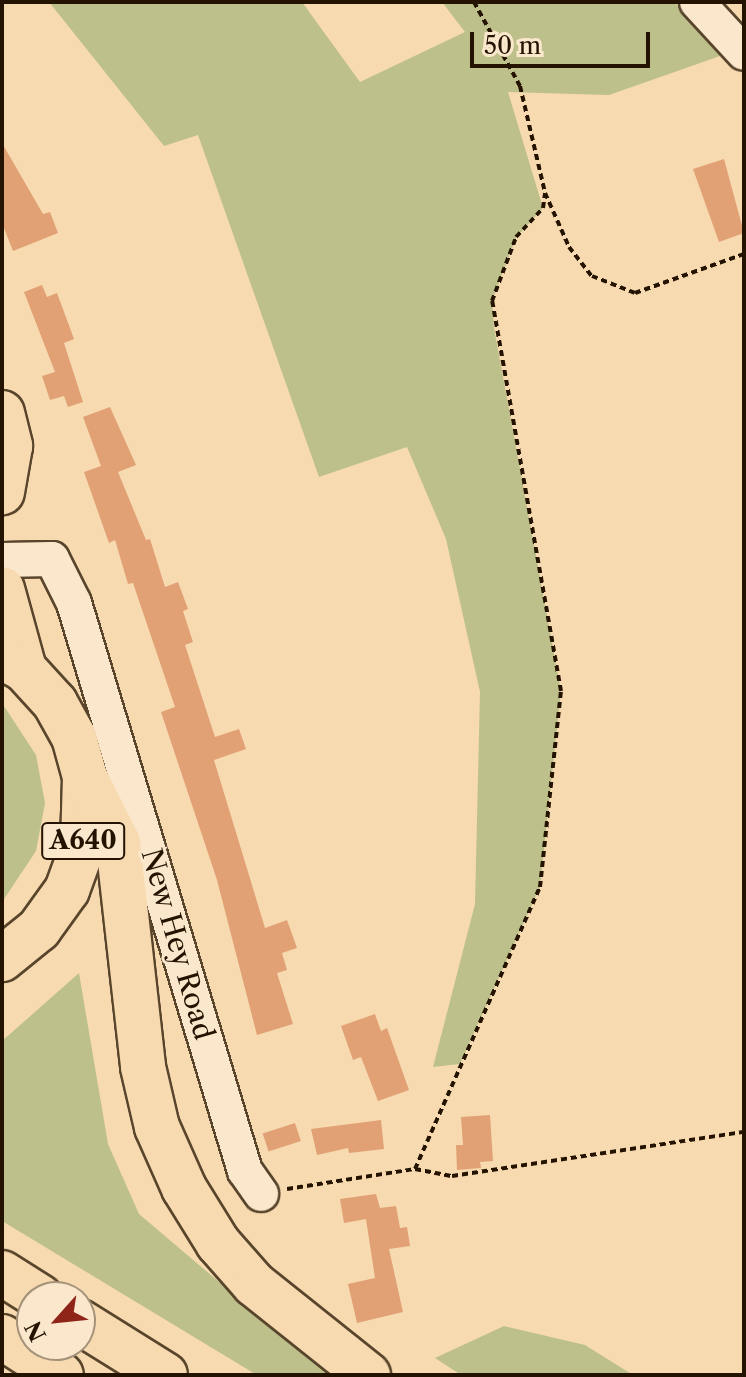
<!DOCTYPE html>
<html>
<head>
<meta charset="utf-8">
<style>
  body { margin:0 }
  #map { position:relative; width:746px; height:1377px; overflow:hidden; background:#f7dab0; font-family:"Libre Caslon Text",serif }
  div>[style] { position:absolute }
  [style*='--x'] { left:calc(var(--x)*1px); top:calc(var(--y)*1px); width:calc(var(--w)*1px); rotate:calc(var(--a)*1deg) }
  .green>* { inset:0; background:#bdc08b }
  .building>* { inset:0; background:#e1a175; transform-origin:0 0 }
  .path>* { height:4px; margin-top:-2px; transform-origin:0; background:repeating-linear-gradient(90deg,#241300 0 6px,transparent 0 10px) }
  .roads { filter:drop-shadow(2px 0 #59452c) drop-shadow(-2px 0 #59452c) drop-shadow(0 2px #59452c) drop-shadow(0 -2px #59452c) }
  .minor>* { height:34px; margin:-17px; padding:0 17px; transform-origin:17px; border-radius:17px; background:#fae7cc }
  .highway>* { height:44px; margin:-22px; padding:0 22px; transform-origin:22px; border-radius:22px; background:#f7dab0 }
  span { translate:-50% -50%; white-space:nowrap; text-align:center; line-height:1.15; -webkit-text-stroke:6px #fae7cc; paint-order:stroke }
  .shield-label span { padding:2px 6px; background:#fae7cc; border:2px solid; border-radius:6px; -webkit-text-stroke-width:0 }
  .shield-label { font-size:26px; color:#241300; font-weight:700 }
  .street-label { font-size:28px; color:#241300 }
  .frame { position:absolute; inset:0; border:4px solid #241300; pointer-events:none }
  .north { position:absolute; left:16px; top:1281px; width:80px; height:80px; box-sizing:border-box; background:#fae7cc; border:2px solid #a4927a; border-radius:50%; rotate:243deg; font-size:22px; font-weight:700; line-height:32px; text-align:center; color:#241300 }
  .north::after { content:''; display:block; margin:auto; width:28px; height:36px; background:#8f2418; clip-path:polygon(50% 0,100% 100%,50% 72%,0 100%) }
  .scale { position:absolute; left:470px; top:32px; width:180px; height:36px; box-sizing:border-box; border:4px solid #241300; border-top:0; padding-left:10px; font-size:24px; line-height:28px; white-space:nowrap; color:#241300; -webkit-text-stroke:6px #fae7cc; paint-order:stroke }
</style>
</head>
<body>
<div id="map">
  <div class="green">
    <div style="clip-path:polygon(49px 2px,302px 2px,360px 82px,465px 32px,442px 2px,674px 2px,723px 55px,609px 95px,508px 92px,543px 208px,516px 238px,492px 301px,494px 328px,561px 691px,540px 887px,460px 1064px,433px 1067px,475px 904px,480px 692px,446px 539px,407px 447px,319px 477px,198px 135px,164px 146px)"></div>
    <div style="clip-path:polygon(2px 703px,36px 755px,45px 803px,36px 851px,2px 902px)"></div>
    <div style="clip-path:polygon(79px 973px,108px 1144px,139px 1214px,284px 1337px,339px 1375px,257px 1375px,2px 1221px,2px 1041px)"></div>
    <div style="clip-path:polygon(504px 1326px,585px 1345px,633px 1375px,461px 1375px,435px 1358px)"></div>
  </div>
  <div class="building">
    <div style="clip-path:polygon(2px 143px,43px 214px,50px 212px,58px 233px,13px 251px,2px 223px)"></div>
    <div style="clip-path:polygon(724px 159px,744px 233px,719px 242px,693px 169px)"></div>
    <div style="clip-path:polygon(42px 285px,47px 297px,57px 293px,74px 339px,64px 343px,83px 402px,68px 407px,64px 396px,50px 400px,42px 376px,55px 372px,24px 292px)"></div>
    <div style="clip-path:polygon(110px 407px,136px 465px,118px 472px,146px 540px,150px 539px,165px 587px,178px 582px,188px 609px,183px 611px,193px 642px,185px 645px,215px 737px,239px 729px,246px 749px,214px 760px,265px 928px,287px 920px,297px 948px,282px 953px,287px 970px,277px 973px,293px 1024px,257px 1035px,217px 880px,161px 712px,175px 707px,133px 583px,128px 584px,115px 540px,109px 543px,84px 472px,101px 466px,83px 417px)"></div>
    <div style="clip-path:polygon(375px 1014px,381px 1031px,387px 1028px,409px 1090px,378px 1101px,361px 1057px,353px 1060px,341px 1026px)"></div>
    <div style="clip-path:polygon(490px 1115px,493px 1161px,480px 1162px,481px 1168px,457px 1170px,456px 1145px,463px 1145px,461px 1117px)"></div>
    <div style="clip-path:polygon(381px 1120px,384px 1149px,349px 1153px,348px 1148px,317px 1155px,311px 1129px)"></div>
    <div style="left:295px;top:1123px;width:19px;height:34px;rotate:72deg"></div>
    <div style="clip-path:polygon(376px 1194px,380px 1208px,396px 1206px,400px 1228px,407px 1227px,410px 1246px,389px 1249px,403px 1312px,357px 1323px,348px 1284px,375px 1278px,366px 1219px,344px 1223px,340px 1199px)"></div>
  </div>
  <div class="path">
    <div style="--x:474;--y:2;--w:96;--a:61.3"></div>
    <div style="--x:520;--y:86;--w:110;--a:76.8"></div>
    <div style="--x:545;--y:193;--w:59;--a:66"></div>
    <div style="--x:569;--y:247;--w:37;--a:52"></div>
    <div style="--x:592;--y:276;--w:46;--a:21.6"></div>
    <div style="--x:635;--y:293;--w:116;--a:-19.7"></div>
    <div style="--x:415;--y:1169;--w:308;--a:-66.1"></div>
    <div style="--x:540;--y:887;--w:197;--a:-83.9"></div>
    <div style="--x:561;--y:691;--w:396;--a:-100"></div>
    <div style="--x:492;--y:301;--w:68;--a:-69.4"></div>
    <div style="--x:516;--y:237;--w:40;--a:-47"></div>
    <div style="--x:543;--y:208;--w:15;--a:-82"></div>
    <div style="--x:287;--y:1189;--w:130;--a:-8.9"></div>
    <div style="--x:415;--y:1169;--w:38;--a:11"></div>
    <div style="--x:452;--y:1176;--w:295;--a:-8.6"></div>
  </div>
  <div class="roads">
    <div class="minor">
      <div style="--x:697;--y:2;--w:69;--a:47.3"></div>
      <div style="--x:2;--y:560;--w:50;--a:-1.1"></div>
      <div style="--x:52;--y:559;--w:49;--a:63.4"></div>
      <div style="--x:74;--y:603;--w:593;--a:73.25"></div>
      <div style="--x:245;--y:1171;--w:28;--a:55"></div>
    </div>
    <div class="highway">
      <div style="--x:2;--y:413;--w:34;--a:76"></div>
      <div style="--x:10;--y:446;--w:47;--a:99.9"></div>
      <div style="--x:2;--y:589;--w:83;--a:74.6"></div>
      <div style="--x:2;--y:657;--w:25;--a:29"></div>
      <div style="--x:24;--y:669;--w:46;--a:47.6"></div>
      <div style="--x:55;--y:703;--w:39;--a:61"></div>
      <div style="--x:74;--y:737;--w:41;--a:74.6"></div>
      <div style="--x:85;--y:777;--w:69;--a:91.7"></div>
      <div style="--x:83;--y:846;--w:47;--a:110"></div>
      <div style="--x:67;--y:890;--w:48;--a:125.7"></div>
      <div style="--x:39;--y:929;--w:48;--a:141"></div>
      <div style="--x:85;--y:777;--w:74;--a:63.4"></div>
      <div style="--x:118;--y:843;--w:225;--a:83.6"></div>
      <div style="--x:143;--y:1067;--w:62;--a:76.9"></div>
      <div style="--x:157;--y:1127;--w:67;--a:66.1"></div>
      <div style="--x:184;--y:1188;--w:65;--a:58.3"></div>
      <div style="--x:218;--y:1243;--w:55;--a:48.7"></div>
      <div style="--x:254;--y:1284;--w:146;--a:38.6"></div>
      <div style="--x:2;--y:1273;--w:45;--a:32.3"></div>
      <div style="--x:80;--y:1322;--w:100;--a:31.9"></div>
      <div style="--x:2;--y:1337;--w:70;--a:32.8"></div>
    </div>
  </div>
  <div class="shield-label">
    <span style="left:83px;top:841px">A640</span>
  </div>
  <div class="street-label">
    <span style="left:178px;top:944px;rotate:74deg">New Hey Road</span>
  </div>
  <div class="frame"></div>
  <div class="north">N</div>
  <div class="scale">50 m</div>
</div>
</body>
</html>
